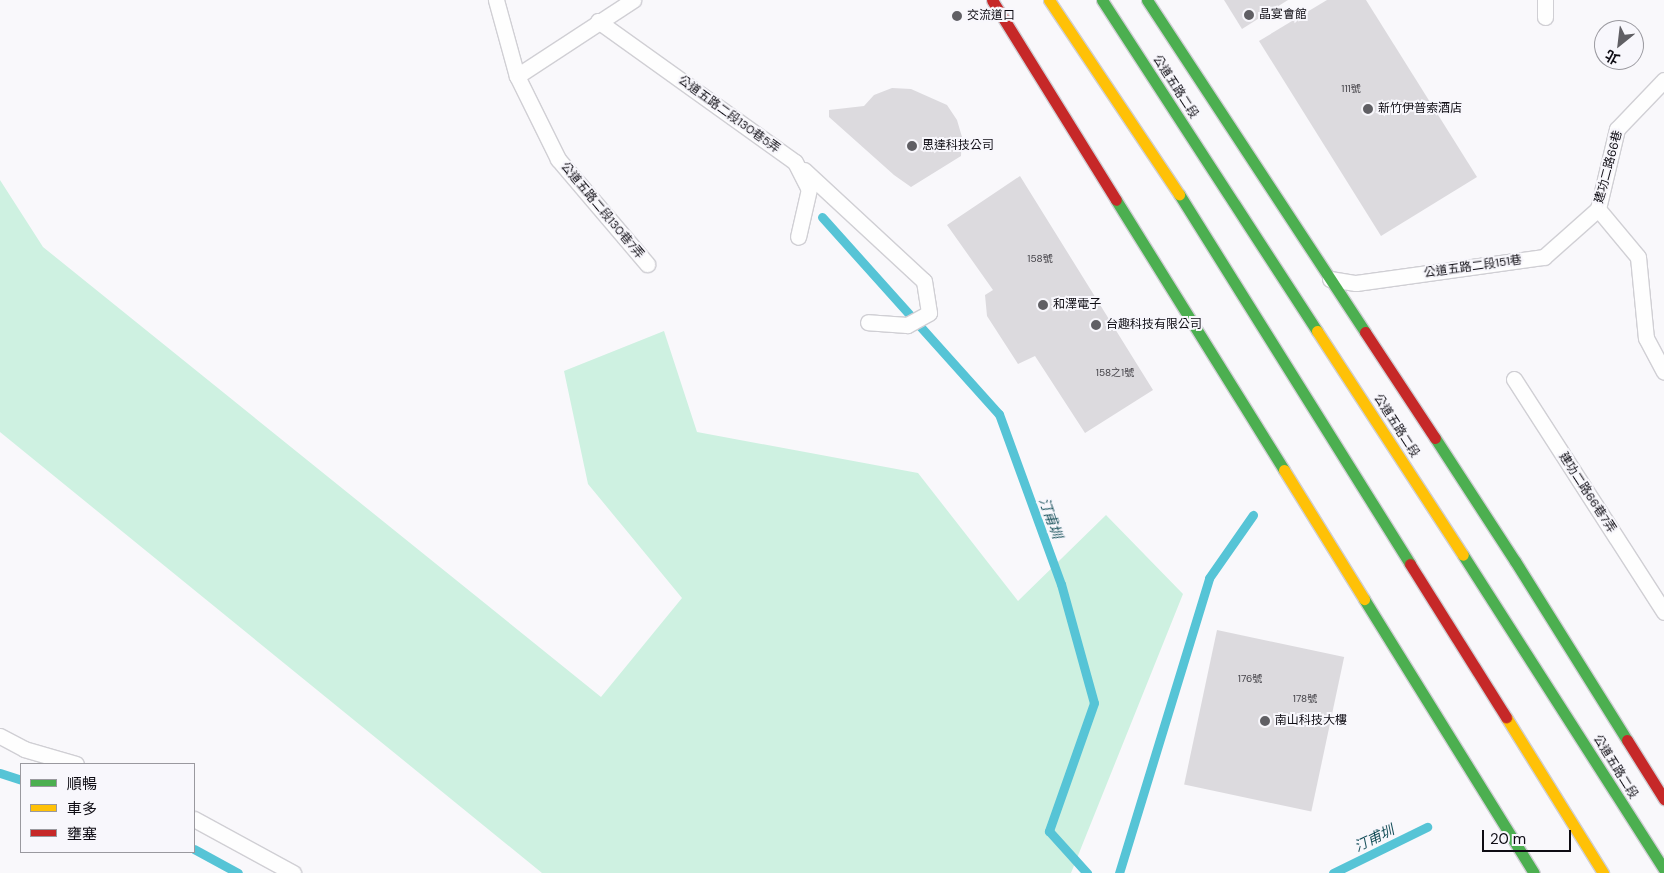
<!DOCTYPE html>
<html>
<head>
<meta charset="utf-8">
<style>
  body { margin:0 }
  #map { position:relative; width:1664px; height:873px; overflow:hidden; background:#f9f8fb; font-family:"DM Sans","Noto Sans TC",sans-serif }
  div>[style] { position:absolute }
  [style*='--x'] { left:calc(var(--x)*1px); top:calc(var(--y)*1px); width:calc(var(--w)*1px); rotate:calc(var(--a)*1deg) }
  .green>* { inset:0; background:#cef1e1 }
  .stream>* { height:9px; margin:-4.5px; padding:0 4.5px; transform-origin:4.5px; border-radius:4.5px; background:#56c4d6 }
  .building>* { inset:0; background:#dcdade; transform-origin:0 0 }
  .roads { filter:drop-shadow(1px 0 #d0cfd4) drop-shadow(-1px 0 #d0cfd4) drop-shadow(0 1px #d0cfd4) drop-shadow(0 -1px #d0cfd4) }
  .lane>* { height:15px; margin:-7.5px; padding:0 7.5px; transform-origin:7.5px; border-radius:7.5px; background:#fefefe }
  .fast>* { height:11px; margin:-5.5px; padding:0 5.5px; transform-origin:5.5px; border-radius:5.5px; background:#4caf50 }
  .slow>* { height:11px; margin:-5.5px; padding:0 5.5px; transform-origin:5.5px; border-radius:5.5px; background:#ffc107 }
  .jam>* { height:11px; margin:-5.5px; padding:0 5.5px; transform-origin:5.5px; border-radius:5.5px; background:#c62828 }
  .dots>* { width:14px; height:14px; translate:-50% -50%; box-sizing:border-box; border:2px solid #f8f7fc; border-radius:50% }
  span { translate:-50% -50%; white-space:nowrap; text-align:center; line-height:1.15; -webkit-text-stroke:4px #f8f7fc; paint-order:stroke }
  .number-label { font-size:10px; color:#424046 }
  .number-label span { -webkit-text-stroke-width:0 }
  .poi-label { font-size:12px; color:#0e0c13 }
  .left { translate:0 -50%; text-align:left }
  .street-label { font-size:12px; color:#0e0c13 }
  .water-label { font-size:14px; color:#164f59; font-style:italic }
  .legend { position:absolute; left:20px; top:763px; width:175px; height:90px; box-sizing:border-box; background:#f8f7fc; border:1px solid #9a999f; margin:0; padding:6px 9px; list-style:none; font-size:15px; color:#0e0c13 }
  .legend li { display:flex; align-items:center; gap:10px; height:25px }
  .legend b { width:25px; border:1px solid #9a999f }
  .north { position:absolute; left:1594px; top:20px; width:50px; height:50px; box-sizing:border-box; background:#f8f7fc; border:1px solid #9a999f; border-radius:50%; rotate:209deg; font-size:14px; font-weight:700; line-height:20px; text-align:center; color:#0e0c13 }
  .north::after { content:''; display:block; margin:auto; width:18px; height:22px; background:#605f64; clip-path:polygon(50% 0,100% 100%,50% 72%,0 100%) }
  .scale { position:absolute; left:1482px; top:830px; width:89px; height:22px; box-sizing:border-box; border:2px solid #0e0c13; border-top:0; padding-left:6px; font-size:15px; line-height:18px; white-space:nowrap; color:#0e0c13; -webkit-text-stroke:4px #f8f7fc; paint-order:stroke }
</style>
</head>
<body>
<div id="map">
  <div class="green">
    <div style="clip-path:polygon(0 180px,43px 247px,601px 697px,682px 598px,588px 484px,564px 371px,664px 331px,697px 432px,918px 473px,1018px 601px,1106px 515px,1183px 594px,1071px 873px,542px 873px,0 432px)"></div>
  </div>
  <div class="stream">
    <div style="--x:822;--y:217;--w:265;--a:48.1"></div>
    <div style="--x:999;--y:414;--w:181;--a:70"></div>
    <div style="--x:1061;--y:584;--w:123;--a:74.5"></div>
    <div style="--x:1094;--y:703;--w:136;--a:109.4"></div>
    <div style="--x:1049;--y:831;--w:57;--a:47.9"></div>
    <div style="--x:0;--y:773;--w:22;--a:18"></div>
    <div style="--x:194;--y:849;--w:50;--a:28.6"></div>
    <div style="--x:1119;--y:873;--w:308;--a:-73"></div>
    <div style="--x:1209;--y:578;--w:77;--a:-55.1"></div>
    <div style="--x:1333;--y:873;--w:105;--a:-26.1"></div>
  </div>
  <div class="building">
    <div style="clip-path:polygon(1224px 0,1288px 0,1242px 29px)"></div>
    <div style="clip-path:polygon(1327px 0,1366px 0,1477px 177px,1381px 236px,1259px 41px)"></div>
    <div style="clip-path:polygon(892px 88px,911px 89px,947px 105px,957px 120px,962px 137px,961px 156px,911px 187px,894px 175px,829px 117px,829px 110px,864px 106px,874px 95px)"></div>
    <div style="clip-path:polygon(1020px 176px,1153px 390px,1085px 433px,1035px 356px,1018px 364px,987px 316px,985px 295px,993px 290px,947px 225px)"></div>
    <div style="left:1217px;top:630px;width:130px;height:158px;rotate:12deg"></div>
  </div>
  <div class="roads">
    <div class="lane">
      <div style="--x:496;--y:0;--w:79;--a:74.6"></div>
      <div style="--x:517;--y:76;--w:93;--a:63.7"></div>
      <div style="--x:558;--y:159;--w:138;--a:49.7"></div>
      <div style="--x:1545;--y:0;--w:17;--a:90"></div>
      <div style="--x:598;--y:21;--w:242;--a:35.6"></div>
      <div style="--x:795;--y:162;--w:30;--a:63"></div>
      <div style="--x:809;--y:189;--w:49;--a:102.9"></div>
      <div style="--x:517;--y:76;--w:139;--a:-33.2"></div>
      <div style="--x:1664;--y:80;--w:68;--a:133.8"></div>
      <div style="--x:1617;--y:129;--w:82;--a:103.4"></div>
      <div style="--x:1598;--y:209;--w:62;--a:50.2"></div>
      <div style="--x:1638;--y:257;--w:81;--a:84.4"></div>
      <div style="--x:1646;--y:338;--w:38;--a:62"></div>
      <div style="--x:804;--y:170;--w:163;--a:42.8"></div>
      <div style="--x:924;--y:281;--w:32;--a:81"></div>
      <div style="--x:929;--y:313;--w:25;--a:151"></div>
      <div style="--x:907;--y:325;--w:39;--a:-176"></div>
      <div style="--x:1330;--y:279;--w:26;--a:9"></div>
      <div style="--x:1356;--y:283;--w:190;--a:-7.9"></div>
      <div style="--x:1544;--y:257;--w:72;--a:-41.6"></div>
      <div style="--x:1514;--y:379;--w:277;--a:57.2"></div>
      <div style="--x:0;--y:736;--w:27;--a:28"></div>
      <div style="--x:24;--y:749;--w:54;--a:16.1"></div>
      <div style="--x:194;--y:819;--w:113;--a:28.6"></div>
    </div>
    <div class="fast">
      <div style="--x:1102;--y:0;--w:395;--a:57"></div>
      <div style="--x:1147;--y:0;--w:397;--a:56.7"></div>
      <div style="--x:1179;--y:194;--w:436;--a:58"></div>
      <div style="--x:1116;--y:200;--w:318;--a:58.1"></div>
      <div style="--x:1435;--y:438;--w:147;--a:57"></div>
      <div style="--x:1515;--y:561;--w:211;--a:58"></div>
      <div style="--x:1463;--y:555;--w:373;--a:57.4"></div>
      <div style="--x:1364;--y:599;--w:322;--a:58.2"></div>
    </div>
    <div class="slow">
      <div style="--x:1049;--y:0;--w:234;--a:56.2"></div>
      <div style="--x:1317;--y:331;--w:267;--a:56.9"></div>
      <div style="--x:1284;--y:470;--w:152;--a:58.2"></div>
      <div style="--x:1506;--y:717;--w:184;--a:58.1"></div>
    </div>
    <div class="jam">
      <div style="--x:992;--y:0;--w:235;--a:58.2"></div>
      <div style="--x:1365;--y:332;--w:127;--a:56.6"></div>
      <div style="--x:1410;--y:564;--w:181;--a:57.9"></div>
      <div style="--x:1627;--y:740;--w:70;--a:57.9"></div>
    </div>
  </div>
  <div class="dots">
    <div style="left:1249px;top:15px;background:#605f64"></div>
    <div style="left:957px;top:16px;background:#605f64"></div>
    <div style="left:1368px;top:109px;background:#605f64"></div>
    <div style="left:912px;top:146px;background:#605f64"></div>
    <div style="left:1043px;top:305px;background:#605f64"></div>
    <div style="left:1096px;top:325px;background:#605f64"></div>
    <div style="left:1265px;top:721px;background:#605f64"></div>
  </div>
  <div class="number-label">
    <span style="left:1351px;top:89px">111號</span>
    <span style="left:1040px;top:259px">158號</span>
    <span style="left:1115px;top:373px">158之1號</span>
    <span style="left:1250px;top:679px">176號</span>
    <span style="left:1305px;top:699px">178號</span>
  </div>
  <div class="poi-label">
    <span class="left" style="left:1259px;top:15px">晶宴會館</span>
    <span class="left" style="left:967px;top:16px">交流道口</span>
    <span class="left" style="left:1378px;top:109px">新竹伊普索酒店</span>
    <span class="left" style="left:922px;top:146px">思達科技公司</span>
    <span class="left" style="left:1053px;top:305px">和澤電子</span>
    <span class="left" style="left:1106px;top:325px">台趣科技有限公司</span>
    <span class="left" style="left:1275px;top:721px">南山科技大樓</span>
  </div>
  <div class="street-label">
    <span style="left:1175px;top:87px;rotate:57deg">公道五路二段</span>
    <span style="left:729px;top:115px;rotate:36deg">公道五路二段130巷5弄</span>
    <span style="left:1609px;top:167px;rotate:-75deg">建功二路66巷</span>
    <span style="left:602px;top:211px;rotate:50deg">公道五路二段130巷7弄</span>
    <span style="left:1473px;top:267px;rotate:-8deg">公道五路二段151巷</span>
    <span style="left:1396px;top:426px;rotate:57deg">公道五路二段</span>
    <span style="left:1587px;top:493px;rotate:57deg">建功二路66巷7弄</span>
    <span style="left:1615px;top:767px;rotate:58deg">公道五路二段</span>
  </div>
  <div class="water-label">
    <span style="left:1051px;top:518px;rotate:70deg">汀甫圳</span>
    <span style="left:1374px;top:838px;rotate:-26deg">汀甫圳</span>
  </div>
  <ul class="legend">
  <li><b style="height:6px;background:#4caf50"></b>順暢</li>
  <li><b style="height:6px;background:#ffc107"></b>車多</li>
  <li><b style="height:6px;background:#c62828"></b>壅塞</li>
  </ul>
  <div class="north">北</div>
  <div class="scale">20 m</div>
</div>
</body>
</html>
